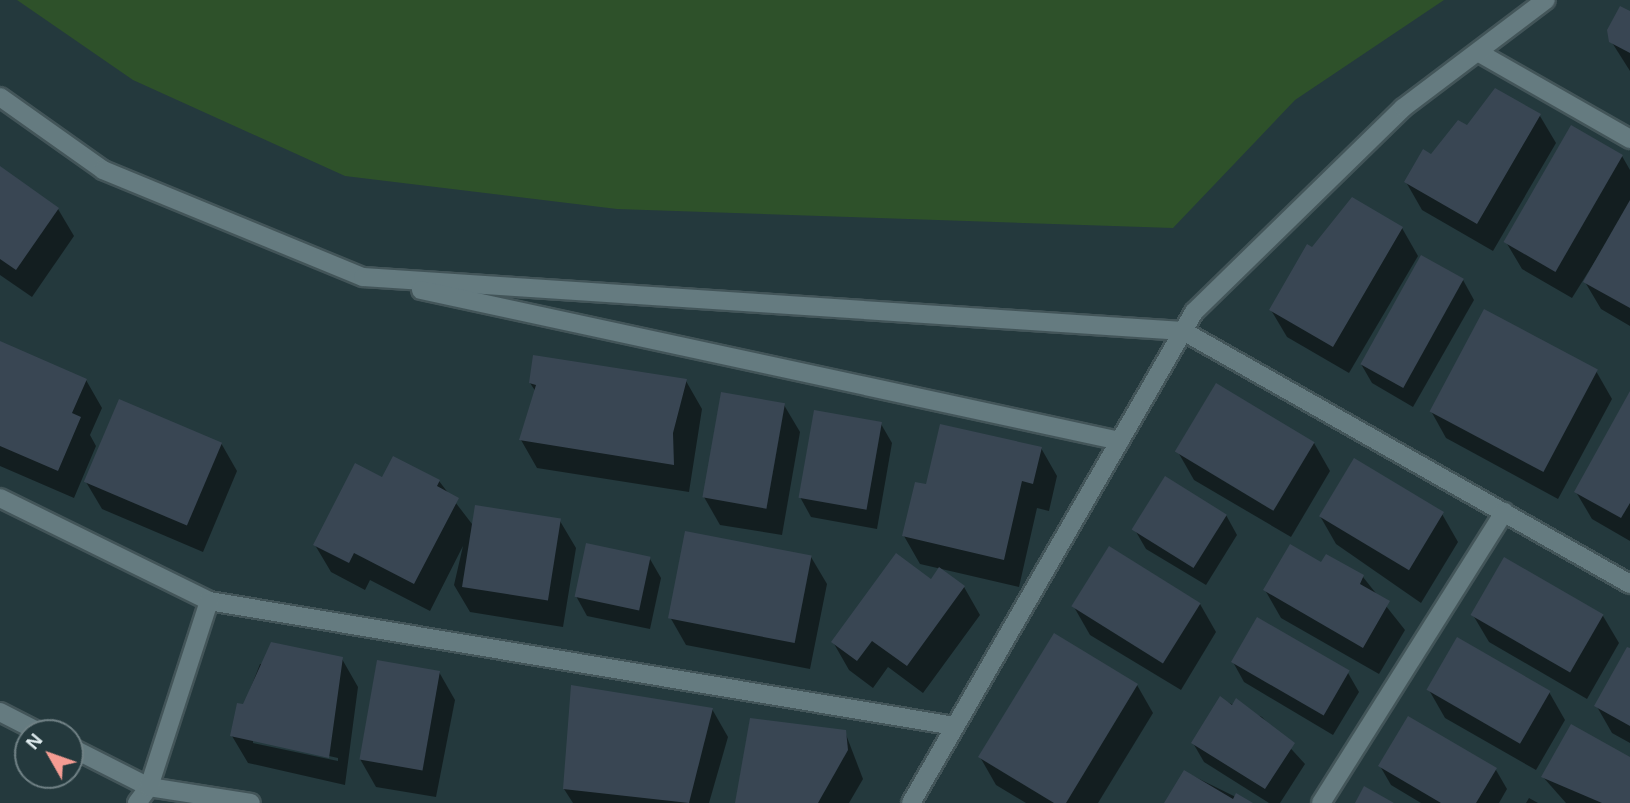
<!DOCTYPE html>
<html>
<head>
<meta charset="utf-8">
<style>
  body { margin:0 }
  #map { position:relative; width:1630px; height:803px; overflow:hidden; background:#24393d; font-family:Helvetica,sans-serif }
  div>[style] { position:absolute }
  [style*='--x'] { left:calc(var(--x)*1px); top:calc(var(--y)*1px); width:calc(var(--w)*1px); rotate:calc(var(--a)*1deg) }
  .green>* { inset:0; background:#2e512a }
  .shadow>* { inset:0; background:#0007 }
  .building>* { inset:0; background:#394653; transform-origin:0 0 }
  .roads { filter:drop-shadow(2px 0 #435559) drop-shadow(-2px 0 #435559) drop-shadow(0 2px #435559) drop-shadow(0 -2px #435559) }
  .minor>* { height:18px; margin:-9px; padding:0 9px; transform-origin:9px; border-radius:9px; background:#657b80 }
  span { translate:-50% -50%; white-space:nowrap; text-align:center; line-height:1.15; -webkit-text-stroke:6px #24393d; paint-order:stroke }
  .north { position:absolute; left:14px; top:719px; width:70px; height:70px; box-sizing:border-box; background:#24393d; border:2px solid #708185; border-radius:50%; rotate:310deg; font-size:19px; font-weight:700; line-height:28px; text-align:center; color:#e1edf0 }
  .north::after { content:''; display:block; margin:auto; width:24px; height:32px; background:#f59c93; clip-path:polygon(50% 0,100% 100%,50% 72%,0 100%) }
</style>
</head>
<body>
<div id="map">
  <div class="green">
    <div style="clip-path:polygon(17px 0,1444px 0,1295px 100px,1173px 228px,617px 209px,345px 176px,133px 80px)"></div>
  </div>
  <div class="shadow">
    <div style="clip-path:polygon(1630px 13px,1630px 71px,1611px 41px)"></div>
    <div style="clip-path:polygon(1540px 116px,1556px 143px,1493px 251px,1422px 210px,1406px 182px,1431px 156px,1468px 127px)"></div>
    <div style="clip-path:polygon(1622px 156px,1630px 170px,1630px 326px,1601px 309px,1585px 282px,1617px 226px,1572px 298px,1522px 269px,1506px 242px)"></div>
    <div style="clip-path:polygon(0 168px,58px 209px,74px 236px,32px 297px,0 275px)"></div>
    <div style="clip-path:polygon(1402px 228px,1418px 256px,1349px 373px,1287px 337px,1271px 310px,1313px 249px)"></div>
    <div style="clip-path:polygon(1463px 280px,1474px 300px,1413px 407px,1372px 383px,1361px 364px)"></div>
    <div style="clip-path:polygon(0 343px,86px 380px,102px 408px,90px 435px,96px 446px,74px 498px,0 466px)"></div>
    <div style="clip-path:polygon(1596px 371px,1612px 399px,1558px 499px,1446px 438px,1431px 411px)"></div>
    <div style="clip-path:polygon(686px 381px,702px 409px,689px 492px,537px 468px,521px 440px,536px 392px,530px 383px)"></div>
    <div style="clip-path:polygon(1630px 395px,1630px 541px,1592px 519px,1576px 492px)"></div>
    <div style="clip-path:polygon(784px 405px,800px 432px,782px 535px,720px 525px,704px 497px)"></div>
    <div style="clip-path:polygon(881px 424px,892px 443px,877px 529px,811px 517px,800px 497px)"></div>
    <div style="clip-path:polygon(221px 443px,237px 471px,203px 552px,102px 509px,86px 482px)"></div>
    <div style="clip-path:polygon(1314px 443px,1330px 471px,1291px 537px,1194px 480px,1178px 452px)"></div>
    <div style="clip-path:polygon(1041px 448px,1057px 476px,1049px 511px,1037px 508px,1019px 587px,920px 564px,904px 536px,927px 486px)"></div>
    <div style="clip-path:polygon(383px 479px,439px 481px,472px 524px,560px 521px,576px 548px,563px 627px,470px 612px,454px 585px,463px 546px,430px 611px,370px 580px,365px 590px,331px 572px,315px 545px)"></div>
    <div style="clip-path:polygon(1442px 514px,1458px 542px,1421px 603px,1336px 544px,1320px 516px)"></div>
    <div style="clip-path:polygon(1226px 515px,1237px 535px,1206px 585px,1146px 549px,1135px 530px)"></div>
    <div style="clip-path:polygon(811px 557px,827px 584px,810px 669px,686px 645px,670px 617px)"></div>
    <div style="clip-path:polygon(650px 559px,661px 578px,650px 629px,587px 616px,576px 596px)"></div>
    <div style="clip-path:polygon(1322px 564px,1363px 577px,1405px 630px,1379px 674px,1281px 618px,1265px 590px)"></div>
    <div style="clip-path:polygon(931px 581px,964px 587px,980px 615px,923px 693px,888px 667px,873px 688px,849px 670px,833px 642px)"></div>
    <div style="clip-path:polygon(1200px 604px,1216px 632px,1181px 690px,1090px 635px,1074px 607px)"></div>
    <div style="clip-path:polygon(1473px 615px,1603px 616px,1619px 643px,1587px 699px,1489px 642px)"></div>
    <div style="clip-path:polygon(1630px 650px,1630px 743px,1612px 733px,1596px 705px)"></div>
    <div style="clip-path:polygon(evenodd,342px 659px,358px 687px,345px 785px,248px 763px,232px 736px,260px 664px,342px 659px,253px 739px,338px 758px,338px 761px,253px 743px,253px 739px)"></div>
    <div style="clip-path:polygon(1233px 662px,1348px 673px,1359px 692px,1333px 735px,1244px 682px)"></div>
    <div style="clip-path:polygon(439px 672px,455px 700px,436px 797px,376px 787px,360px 759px)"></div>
    <div style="clip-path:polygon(1137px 685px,1153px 713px,1098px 803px,1026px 803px,996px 785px,980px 757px)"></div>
    <div style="clip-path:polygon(1429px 690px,1549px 692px,1565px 720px,1536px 770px,1445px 718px)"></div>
    <div style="clip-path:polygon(1220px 699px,1262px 717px,1305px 764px,1280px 803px,1269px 803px,1204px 762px,1193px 743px)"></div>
    <div style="clip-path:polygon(712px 709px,728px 737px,709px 803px,573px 803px,564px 789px)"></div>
    <div style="clip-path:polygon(845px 732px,863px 779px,849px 803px,736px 803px)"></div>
    <div style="clip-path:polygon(1630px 759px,1630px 803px,1566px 803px,1543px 777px)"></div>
    <div style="clip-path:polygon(1380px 766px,1496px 770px,1507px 789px,1499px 803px,1421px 803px,1391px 785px)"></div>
    <div style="clip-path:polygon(1185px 772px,1248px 803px,1166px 803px)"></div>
    <div style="clip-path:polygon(1529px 798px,1538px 803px,1526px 803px)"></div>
  </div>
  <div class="building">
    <div style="clip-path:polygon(1620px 6px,1630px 11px,1630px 53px,1609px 42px,1607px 30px)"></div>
    <div style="clip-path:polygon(1495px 88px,1541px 114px,1477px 224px,1404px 182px,1423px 149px,1431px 154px,1458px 120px,1467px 125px)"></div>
    <div style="left:1571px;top:125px;width:60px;height:135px;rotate:30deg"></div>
    <div style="clip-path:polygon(0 166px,59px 208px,16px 270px,0 259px)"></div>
    <div style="clip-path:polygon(1352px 197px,1403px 227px,1333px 347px,1269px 310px,1307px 244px,1312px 247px)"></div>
    <div style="clip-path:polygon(1630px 200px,1630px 308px,1583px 282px)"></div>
    <div style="left:1421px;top:255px;width:49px;height:125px;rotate:29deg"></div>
    <div style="left:1484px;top:309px;width:129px;height:116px;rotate:28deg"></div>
    <div style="clip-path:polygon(0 341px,87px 379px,72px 413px,81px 417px,58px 471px,0 446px)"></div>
    <div style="clip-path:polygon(533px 355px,687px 379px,673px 433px,674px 465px,519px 440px,536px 385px,529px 383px)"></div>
    <div style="left:1216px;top:383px;width:115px;height:80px;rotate:31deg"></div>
    <div style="clip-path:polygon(1630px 391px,1630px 503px,1621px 518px,1574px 492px)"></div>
    <div style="left:721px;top:392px;width:65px;height:107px;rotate:10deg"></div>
    <div style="left:119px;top:399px;width:112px;height:90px;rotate:23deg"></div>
    <div style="left:814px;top:410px;width:69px;height:89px;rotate:10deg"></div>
    <div style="clip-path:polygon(940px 424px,1042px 447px,1033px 484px,1022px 481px,1004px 560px,902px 536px,915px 482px,926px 484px)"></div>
    <div style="clip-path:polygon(393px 456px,440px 480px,437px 486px,459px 498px,414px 584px,354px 553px,349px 563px,313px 545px,355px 463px,382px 477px)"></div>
    <div style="left:1354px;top:458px;width:105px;height:68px;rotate:31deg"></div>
    <div style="left:1165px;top:476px;width:73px;height:63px;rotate:32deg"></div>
    <div style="left:475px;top:505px;width:87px;height:83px;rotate:9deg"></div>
    <div style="left:685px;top:531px;width:129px;height:89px;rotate:11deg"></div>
    <div style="left:586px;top:543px;width:66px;height:55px;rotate:12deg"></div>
    <div style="clip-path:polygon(1290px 544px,1321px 562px,1326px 554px,1364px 575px,1360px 584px,1390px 601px,1363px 648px,1263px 590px)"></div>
    <div style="left:1109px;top:546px;width:108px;height:71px;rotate:32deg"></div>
    <div style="clip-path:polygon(896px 553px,931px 579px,939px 567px,965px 586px,907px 666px,872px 641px,857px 661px,831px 642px)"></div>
    <div style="left:1504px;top:557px;width:115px;height:67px;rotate:30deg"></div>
    <div style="left:1257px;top:617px;width:107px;height:52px;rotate:30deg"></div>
    <div style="clip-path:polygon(1054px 633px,1138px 684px,1066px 803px,1054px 803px,978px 757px)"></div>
    <div style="left:1457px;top:637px;width:108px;height:61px;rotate:30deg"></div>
    <div style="clip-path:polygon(271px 642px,343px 657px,329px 758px,230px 736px,237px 703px,243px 704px)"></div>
    <div style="clip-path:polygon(1627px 647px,1630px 648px,1630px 726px,1594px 706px)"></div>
    <div style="left:377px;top:660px;width:64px;height:101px;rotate:10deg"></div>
    <div style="clip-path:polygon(571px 685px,713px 708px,689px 803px,563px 789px)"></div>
    <div style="clip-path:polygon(1220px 696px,1232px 705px,1236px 698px,1295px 743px,1265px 789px,1191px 743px)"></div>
    <div style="clip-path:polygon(1408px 716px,1497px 768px,1476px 803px,1441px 803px,1378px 766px)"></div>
    <div style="clip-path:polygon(750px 718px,846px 730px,848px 750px,818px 803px,735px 803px)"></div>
    <div style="clip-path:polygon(1571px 724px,1630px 757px,1630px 803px,1602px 803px,1541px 777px)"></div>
    <div style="clip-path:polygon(1184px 770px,1233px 799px,1236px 793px,1253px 803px,1164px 803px)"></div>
    <div style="clip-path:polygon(1364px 786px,1394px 803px,1355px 803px)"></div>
  </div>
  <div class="roads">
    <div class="minor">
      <div style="--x:1481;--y:54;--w:172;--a:29.7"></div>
      <div style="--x:0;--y:97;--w:126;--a:35.3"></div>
      <div style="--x:103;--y:170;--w:281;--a:22.4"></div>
      <div style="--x:363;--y:277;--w:822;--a:3.77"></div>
      <div style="--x:1183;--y:331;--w:514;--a:29.51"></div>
      <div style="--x:421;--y:290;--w:715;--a:12.19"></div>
      <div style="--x:0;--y:498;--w:233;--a:26.2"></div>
      <div style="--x:209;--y:601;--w:755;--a:9.52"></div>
      <div style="--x:0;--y:712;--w:46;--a:27.1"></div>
      <div style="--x:70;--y:747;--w:89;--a:26.9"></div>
      <div style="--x:149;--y:787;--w:103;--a:8.9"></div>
      <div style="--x:137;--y:803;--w:20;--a:-53"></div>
      <div style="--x:149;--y:787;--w:195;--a:-72.1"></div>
      <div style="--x:911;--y:803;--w:567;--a:-60.04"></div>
      <div style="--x:1194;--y:312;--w:292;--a:-44.3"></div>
      <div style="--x:1403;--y:108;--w:179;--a:-37.1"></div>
      <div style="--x:1321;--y:803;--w:344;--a:-57.8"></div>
    </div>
  </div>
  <div class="north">N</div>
</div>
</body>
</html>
